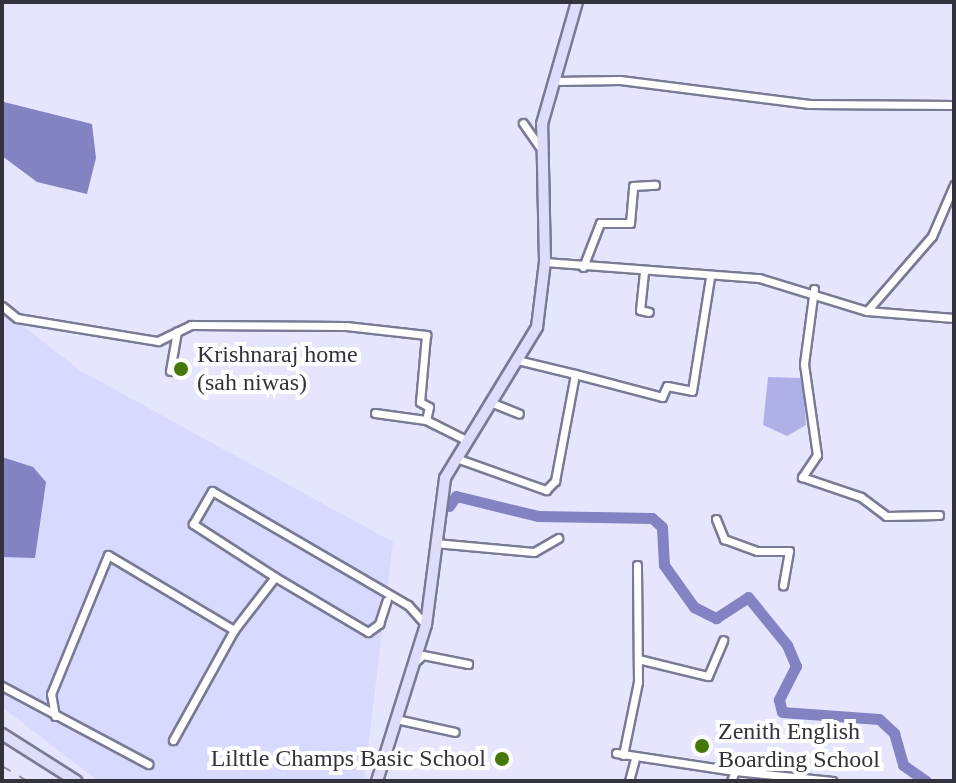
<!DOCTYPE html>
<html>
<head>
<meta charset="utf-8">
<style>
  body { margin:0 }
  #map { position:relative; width:956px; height:783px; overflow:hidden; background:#e5e6fe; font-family:"Times New Roman",serif }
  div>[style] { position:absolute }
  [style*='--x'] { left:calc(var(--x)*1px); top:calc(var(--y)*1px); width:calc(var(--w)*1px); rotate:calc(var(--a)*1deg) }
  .built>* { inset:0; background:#d8d9fe }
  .green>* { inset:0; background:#afb0e7 }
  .water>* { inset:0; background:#8383c4 }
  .river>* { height:11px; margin:-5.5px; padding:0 5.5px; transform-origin:5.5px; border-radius:5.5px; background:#8383c4 }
  .roads { filter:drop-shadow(2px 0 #797a94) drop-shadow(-2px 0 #797a94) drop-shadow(0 2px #797a94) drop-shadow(0 -2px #797a94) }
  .street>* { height:7px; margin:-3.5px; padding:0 3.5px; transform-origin:3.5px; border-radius:3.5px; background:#fff }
  .secondary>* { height:10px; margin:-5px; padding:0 5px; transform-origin:5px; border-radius:5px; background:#dddcf9 }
  .rail>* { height:2px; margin-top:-1px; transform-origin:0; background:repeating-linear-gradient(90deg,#8e8ea0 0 10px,transparent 0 20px) }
  .dots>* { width:22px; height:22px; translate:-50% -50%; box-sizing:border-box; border:4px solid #fff; border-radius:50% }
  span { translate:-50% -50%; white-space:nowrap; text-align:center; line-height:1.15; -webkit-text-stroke:8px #fff; paint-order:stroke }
  .poi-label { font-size:24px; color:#33333e }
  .left { translate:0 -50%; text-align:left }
  .right { translate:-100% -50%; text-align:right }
  .frame { position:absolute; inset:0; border:4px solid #33333e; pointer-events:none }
</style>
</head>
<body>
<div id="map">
  <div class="built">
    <div style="clip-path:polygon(2px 310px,81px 371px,393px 542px,364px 781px,98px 781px,2px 707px)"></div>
  </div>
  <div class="green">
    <div style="clip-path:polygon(768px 377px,802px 378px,806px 425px,787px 436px,763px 425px)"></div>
  </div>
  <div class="water">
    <div style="clip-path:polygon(4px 102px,92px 124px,96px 158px,87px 194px,37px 182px,2px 156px)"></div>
    <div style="clip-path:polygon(2px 457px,33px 467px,46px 482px,35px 558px,2px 557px)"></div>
  </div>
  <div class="river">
    <div style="--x:449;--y:506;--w:12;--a:-55"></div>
    <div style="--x:456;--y:496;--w:84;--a:13.7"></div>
    <div style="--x:538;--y:516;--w:114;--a:1"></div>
    <div style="--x:652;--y:518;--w:13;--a:42"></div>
    <div style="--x:662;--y:527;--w:38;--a:87"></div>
    <div style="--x:664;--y:565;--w:52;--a:54.5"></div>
    <div style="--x:694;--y:607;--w:25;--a:27"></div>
    <div style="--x:716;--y:618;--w:38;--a:-33"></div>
    <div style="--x:748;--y:597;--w:62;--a:50.9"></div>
    <div style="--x:787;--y:645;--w:23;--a:67"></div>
    <div style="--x:796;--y:666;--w:38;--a:117"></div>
    <div style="--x:779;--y:700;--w:12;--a:76"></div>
    <div style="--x:782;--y:712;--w:97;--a:4.1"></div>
    <div style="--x:879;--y:719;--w:21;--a:43"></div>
    <div style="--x:894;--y:733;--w:33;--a:74"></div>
    <div style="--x:903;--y:765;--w:28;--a:35"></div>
  </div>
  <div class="roads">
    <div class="street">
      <div style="--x:554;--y:81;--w:66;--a:-0.9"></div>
      <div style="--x:620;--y:80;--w:191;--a:7.2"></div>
      <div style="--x:809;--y:104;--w:145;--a:0.4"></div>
      <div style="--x:523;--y:123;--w:29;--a:55"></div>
      <div style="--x:545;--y:262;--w:215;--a:4.3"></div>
      <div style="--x:759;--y:278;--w:113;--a:17"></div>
      <div style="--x:867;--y:311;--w:87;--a:4.6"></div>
      <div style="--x:583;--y:267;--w:47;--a:-68.9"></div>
      <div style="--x:600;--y:223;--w:30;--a:0"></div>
      <div style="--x:630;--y:223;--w:37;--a:-85"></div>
      <div style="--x:633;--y:186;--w:22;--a:-3"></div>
      <div style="--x:644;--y:272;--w:38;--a:96"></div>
      <div style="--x:640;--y:310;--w:9;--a:13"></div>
      <div style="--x:814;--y:289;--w:76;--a:97.6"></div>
      <div style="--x:804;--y:364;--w:92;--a:81.9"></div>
      <div style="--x:817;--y:455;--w:27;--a:124"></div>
      <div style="--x:802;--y:477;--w:62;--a:18.7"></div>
      <div style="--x:861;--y:497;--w:31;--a:37"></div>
      <div style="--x:886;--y:516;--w:53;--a:-1.1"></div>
      <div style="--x:2;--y:306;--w:19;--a:39"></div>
      <div style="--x:17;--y:318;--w:143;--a:9.3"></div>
      <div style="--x:158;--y:341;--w:37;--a:-26"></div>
      <div style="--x:191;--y:325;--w:155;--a:0.4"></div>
      <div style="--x:346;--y:326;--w:81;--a:6.4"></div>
      <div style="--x:426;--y:335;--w:67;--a:95.1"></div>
      <div style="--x:420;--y:402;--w:10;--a:29"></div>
      <div style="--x:429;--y:407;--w:13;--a:103"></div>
      <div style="--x:867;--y:311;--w:99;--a:-49.1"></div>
      <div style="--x:932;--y:236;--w:56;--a:-66.7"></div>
      <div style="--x:170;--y:371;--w:40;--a:-80"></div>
      <div style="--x:575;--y:374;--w:90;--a:14.8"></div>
      <div style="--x:662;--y:397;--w:12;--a:-66"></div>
      <div style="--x:667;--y:386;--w:25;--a:11"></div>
      <div style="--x:692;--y:391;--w:115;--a:-81"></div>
      <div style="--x:490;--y:402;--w:31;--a:22"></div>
      <div style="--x:375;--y:413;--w:51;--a:7.8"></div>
      <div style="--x:426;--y:420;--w:45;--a:26.6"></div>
      <div style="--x:456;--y:458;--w:96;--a:19.6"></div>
      <div style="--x:546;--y:490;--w:13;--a:-45"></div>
      <div style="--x:555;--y:481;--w:109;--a:-79.4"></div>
      <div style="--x:575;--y:374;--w:60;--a:-166.4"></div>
      <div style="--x:716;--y:519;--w:22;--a:68"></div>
      <div style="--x:724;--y:539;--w:35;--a:20"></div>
      <div style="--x:757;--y:551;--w:32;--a:0"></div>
      <div style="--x:789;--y:551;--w:35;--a:100"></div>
      <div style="--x:435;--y:543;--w:99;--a:5.2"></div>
      <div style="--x:534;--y:552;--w:28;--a:-30"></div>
      <div style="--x:275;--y:577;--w:98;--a:-147.1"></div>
      <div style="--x:193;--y:524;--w:38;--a:-60"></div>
      <div style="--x:212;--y:491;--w:227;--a:30.2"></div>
      <div style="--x:408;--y:605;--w:27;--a:48"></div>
      <div style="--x:234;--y:630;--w:67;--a:-52.3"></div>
      <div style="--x:275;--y:577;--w:108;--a:30.6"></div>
      <div style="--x:368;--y:632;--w:14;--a:-36"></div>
      <div style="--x:379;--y:624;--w:25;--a:-72"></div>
      <div style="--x:638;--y:659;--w:72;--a:13.7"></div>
      <div style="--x:708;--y:676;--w:39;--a:-67"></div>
      <div style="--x:416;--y:661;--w:9;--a:-41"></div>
      <div style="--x:423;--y:655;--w:46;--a:11.3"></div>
      <div style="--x:2;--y:686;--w:166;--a:28.1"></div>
      <div style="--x:55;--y:716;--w:22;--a:-100"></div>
      <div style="--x:51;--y:694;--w:150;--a:-67.7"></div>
      <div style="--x:108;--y:555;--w:147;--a:30.8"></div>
      <div style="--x:234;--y:630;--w:126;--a:119"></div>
      <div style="--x:396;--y:719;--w:60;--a:12.4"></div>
      <div style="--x:616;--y:753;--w:120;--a:8.6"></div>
      <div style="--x:623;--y:755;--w:75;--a:-78.4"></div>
      <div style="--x:638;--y:682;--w:117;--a:-90.5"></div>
      <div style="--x:629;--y:781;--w:24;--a:-75"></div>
      <div style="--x:731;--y:781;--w:11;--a:-68"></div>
      <div style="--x:735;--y:771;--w:98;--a:5.9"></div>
    </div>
    <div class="secondary">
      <div style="--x:2;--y:734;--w:88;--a:32.4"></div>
      <div style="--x:377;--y:781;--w:164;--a:-72.6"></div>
      <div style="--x:426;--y:625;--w:148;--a:-82.6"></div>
      <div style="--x:445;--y:478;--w:177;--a:-58.6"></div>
      <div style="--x:537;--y:327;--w:65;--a:-83"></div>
      <div style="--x:545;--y:262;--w:138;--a:-91.2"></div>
      <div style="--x:542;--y:124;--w:127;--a:-74"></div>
    </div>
  </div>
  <div class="rail">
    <div style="--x:2;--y:766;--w:29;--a:31"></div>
  </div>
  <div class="dots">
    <div style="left:181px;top:369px;background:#447907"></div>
    <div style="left:702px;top:746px;background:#447907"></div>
    <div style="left:502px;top:759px;background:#447907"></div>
  </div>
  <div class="poi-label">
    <span class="left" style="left:197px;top:369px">Krishnaraj home<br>(sah niwas)</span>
    <span class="left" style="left:718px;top:746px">Zenith English<br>Boarding School</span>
    <span class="right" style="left:486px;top:759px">Lilttle Champs Basic School</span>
  </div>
  <div class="frame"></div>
</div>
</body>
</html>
